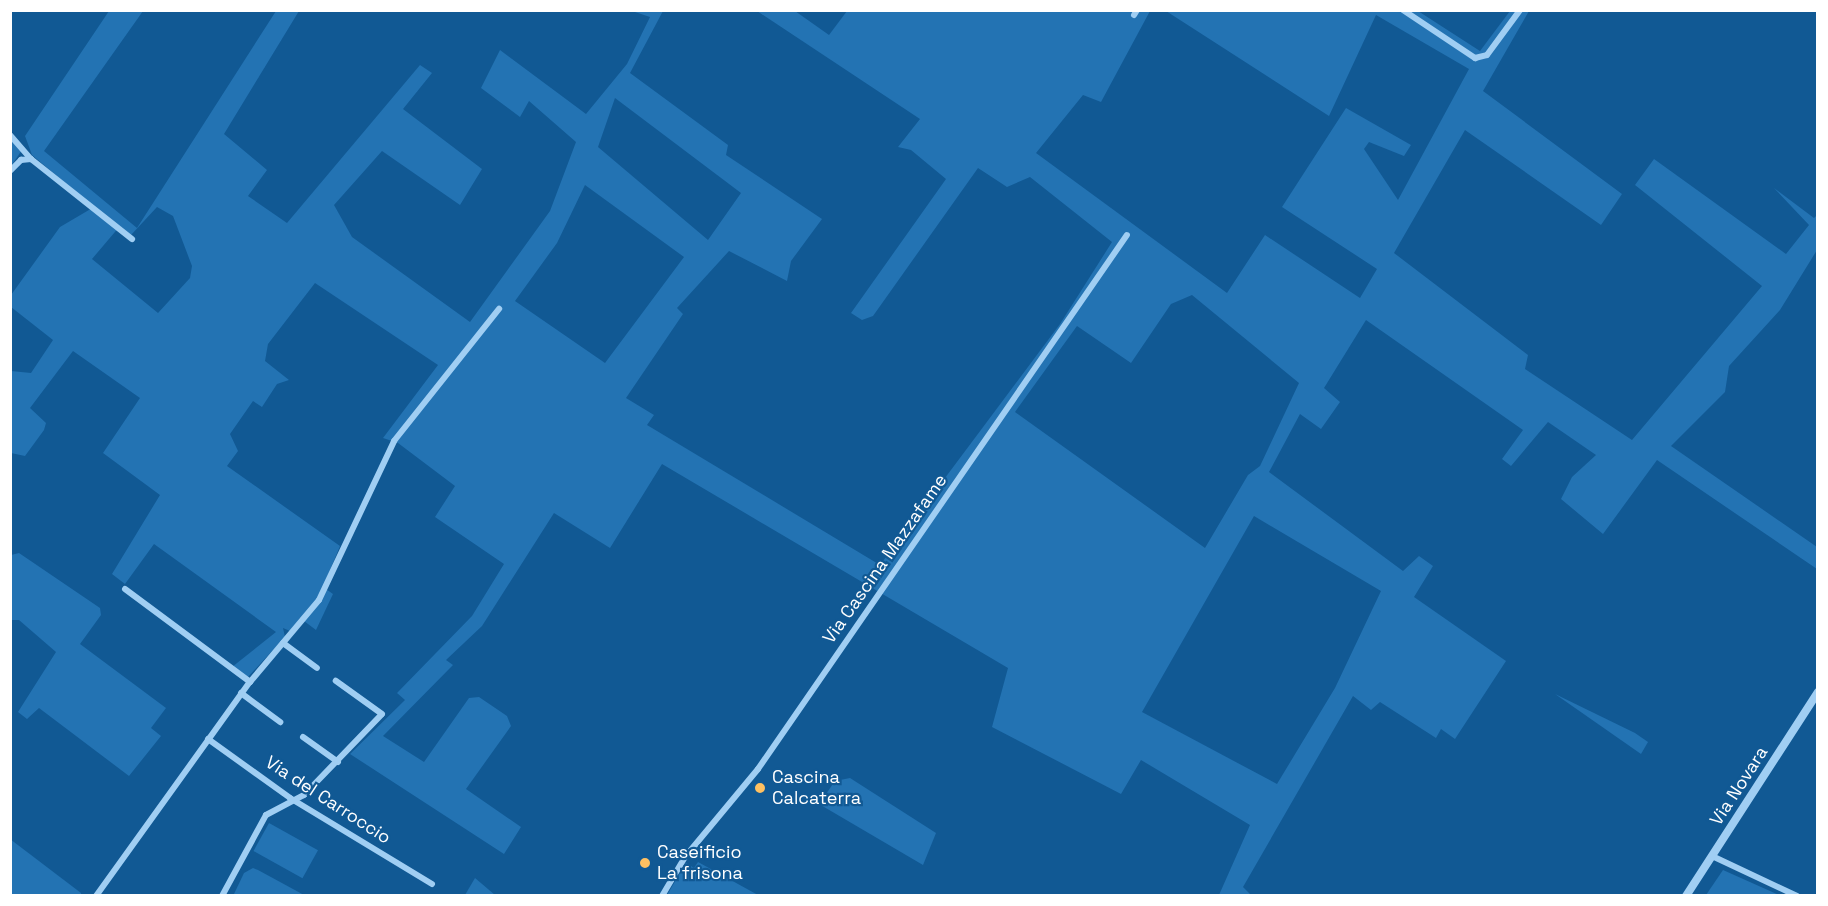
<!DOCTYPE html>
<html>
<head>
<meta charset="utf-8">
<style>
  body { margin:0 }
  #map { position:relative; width:1828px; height:906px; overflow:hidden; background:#115994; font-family:"Space Grotesk",sans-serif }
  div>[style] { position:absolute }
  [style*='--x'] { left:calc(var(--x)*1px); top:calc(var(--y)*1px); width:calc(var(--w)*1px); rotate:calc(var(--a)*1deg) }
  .green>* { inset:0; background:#2373b3; transform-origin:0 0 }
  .minor>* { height:6px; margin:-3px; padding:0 3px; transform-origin:3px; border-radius:3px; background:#a0cef3 }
  .tertiary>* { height:8px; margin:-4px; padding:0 4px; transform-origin:4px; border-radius:4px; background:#a0cef3 }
  .dots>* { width:16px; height:16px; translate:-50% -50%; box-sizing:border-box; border:3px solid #115994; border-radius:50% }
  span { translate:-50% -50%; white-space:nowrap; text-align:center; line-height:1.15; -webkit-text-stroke:4.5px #115994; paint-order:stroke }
  .street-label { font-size:18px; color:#fff }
  .poi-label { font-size:18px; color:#fff }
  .left { translate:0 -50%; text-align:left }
  .frame { position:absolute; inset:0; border:12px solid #fff; pointer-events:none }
</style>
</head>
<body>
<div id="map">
  <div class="green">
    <div style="clip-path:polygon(evenodd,109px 11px,143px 11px,44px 151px,137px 228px,276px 11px,299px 11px,224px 134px,267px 170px,248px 196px,287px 223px,420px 65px,432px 73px,403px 109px,482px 169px,460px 205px,382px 151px,334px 205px,352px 237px,470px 322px,550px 211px,576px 142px,529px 101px,520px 117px,481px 88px,500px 50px,586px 114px,627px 64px,650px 17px,632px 11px,663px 11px,630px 73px,728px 145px,726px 155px,822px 219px,791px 261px,787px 281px,729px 251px,677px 308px,683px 314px,626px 398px,654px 415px,647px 425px,880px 565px,1060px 324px,1112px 242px,1030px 177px,1007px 187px,978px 168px,873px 316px,862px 320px,851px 313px,946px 179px,911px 150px,898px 147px,920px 119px,757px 11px,795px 11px,829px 35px,847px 11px,1150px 11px,1101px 102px,1083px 95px,1036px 153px,1227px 293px,1265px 235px,1360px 298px,1377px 269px,1282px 207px,1346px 108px,1411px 145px,1404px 156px,1369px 142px,1364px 149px,1398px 200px,1469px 69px,1376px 15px,1329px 116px,1166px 11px,1418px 11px,1480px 51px,1510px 11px,1529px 11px,1483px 91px,1622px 194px,1601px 225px,1465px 130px,1394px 253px,1528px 355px,1525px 369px,1632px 440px,1762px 286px,1635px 185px,1654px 159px,1786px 254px,1809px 225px,1774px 188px,1814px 218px,1817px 215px,1817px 250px,1780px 310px,1729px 366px,1725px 392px,1671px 446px,1817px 547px,1817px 569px,1657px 460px,1603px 534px,1561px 499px,1572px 477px,1596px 455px,1548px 422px,1511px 466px,1502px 459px,1523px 430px,1366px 320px,1324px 388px,1340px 402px,1321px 429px,1300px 414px,1269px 472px,1403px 571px,1419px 556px,1433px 566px,1414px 597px,1506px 661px,1455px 739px,1441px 729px,1436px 738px,1380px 702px,1371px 710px,1353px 696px,1243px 887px,1251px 895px,1219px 895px,1250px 825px,1141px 760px,1121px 794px,992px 727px,1008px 668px,662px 464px,610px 548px,554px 513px,482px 626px,446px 660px,453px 665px,383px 736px,424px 762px,469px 698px,479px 697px,507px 716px,511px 726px,466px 789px,521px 827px,504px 854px,350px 754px,405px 700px,397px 693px,472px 616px,504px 564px,435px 517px,455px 486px,398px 443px,383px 438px,438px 365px,315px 283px,268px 344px,265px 361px,289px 380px,277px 384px,262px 407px,253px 401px,230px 434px,238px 451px,227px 466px,340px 546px,323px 587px,333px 594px,316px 630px,300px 618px,290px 631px,283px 628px,285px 637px,248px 677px,232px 667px,276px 632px,154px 544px,125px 584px,112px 574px,160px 495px,103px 453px,140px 398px,73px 351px,30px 408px,46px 423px,44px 430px,25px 456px,11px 453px,11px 371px,31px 373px,53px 340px,11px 307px,11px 295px,60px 227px,94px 207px,32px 155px,25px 136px,109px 11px,615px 98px,741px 193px,708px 240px,598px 147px,615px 98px,109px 11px,585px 185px,684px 257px,605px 363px,515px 301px,557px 243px,585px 185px,109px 11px,157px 207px,173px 216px,192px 266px,190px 278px,158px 313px,92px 259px,120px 226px,131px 235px,157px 207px,109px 11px,1192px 295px,1299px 383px,1260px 466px,1248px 475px,1205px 548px,1015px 412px,1077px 326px,1131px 363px,1171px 304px,1192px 295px,109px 11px,1254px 516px,1381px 591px,1335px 688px,1277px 784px,1142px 712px,1254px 516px)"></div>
    <div style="clip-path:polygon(11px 138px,22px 150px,11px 166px)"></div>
    <div style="clip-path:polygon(19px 553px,100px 608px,101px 615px,80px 644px,166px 708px,151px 728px,161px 736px,129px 776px,39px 708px,27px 719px,18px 712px,56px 652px,19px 620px,11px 620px,11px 555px)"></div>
    <div style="clip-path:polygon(1555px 694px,1635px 733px,1648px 742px,1641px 754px)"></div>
    <div style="clip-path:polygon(850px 778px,936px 833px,923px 865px,819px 804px,835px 781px)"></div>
    <div style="left:269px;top:823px;width:56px;height:32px;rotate:29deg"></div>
    <div style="clip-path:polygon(10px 839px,81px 893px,81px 895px,11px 895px)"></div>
    <div style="clip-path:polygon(698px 862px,758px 895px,667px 895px,686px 863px,694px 868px)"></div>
    <div style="clip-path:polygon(253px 868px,258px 870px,304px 895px,234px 894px,244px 873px)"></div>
    <div style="clip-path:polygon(1723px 870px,1779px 895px,1706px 895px)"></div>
    <div style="clip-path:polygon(475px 878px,495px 895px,465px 895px)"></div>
  </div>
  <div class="minor">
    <div style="--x:1403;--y:10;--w:87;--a:33.7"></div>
    <div style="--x:1475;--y:58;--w:12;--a:-14"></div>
    <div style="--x:1487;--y:55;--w:56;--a:-53.7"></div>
    <div style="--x:1134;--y:15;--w:6;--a:-59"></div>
    <div style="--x:10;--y:135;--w:32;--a:49"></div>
    <div style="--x:31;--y:159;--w:129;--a:38.4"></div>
    <div style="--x:10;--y:171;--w:16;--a:-45"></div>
    <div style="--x:21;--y:160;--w:10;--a:-6"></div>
    <div style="--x:125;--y:589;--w:156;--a:36.6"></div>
    <div style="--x:283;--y:643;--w:42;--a:36.3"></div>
    <div style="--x:241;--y:693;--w:49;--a:36.6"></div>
    <div style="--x:303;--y:737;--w:43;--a:35.5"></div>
    <div style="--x:208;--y:739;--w:101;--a:35.7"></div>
    <div style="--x:290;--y:798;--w:166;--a:31.2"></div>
    <div style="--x:1712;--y:856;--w:94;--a:25.2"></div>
    <div style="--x:96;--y:896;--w:264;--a:-54.3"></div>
    <div style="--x:250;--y:682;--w:107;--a:-49.9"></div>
    <div style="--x:319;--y:600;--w:176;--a:-64.7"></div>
    <div style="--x:394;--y:441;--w:169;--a:-51.5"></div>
    <div style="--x:222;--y:896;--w:92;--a:-61.5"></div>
    <div style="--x:266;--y:815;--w:43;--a:-27.8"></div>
    <div style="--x:304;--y:795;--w:112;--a:-46.1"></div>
    <div style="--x:382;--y:714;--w:57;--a:-144.3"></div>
    <div style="--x:662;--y:896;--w:45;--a:-59.5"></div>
    <div style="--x:685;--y:857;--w:114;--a:-50.3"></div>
    <div style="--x:758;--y:769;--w:649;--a:-55.36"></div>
  </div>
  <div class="tertiary">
    <div style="--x:1686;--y:896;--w:243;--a:-57.1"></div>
  </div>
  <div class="dots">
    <div style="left:760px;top:788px;background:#ffc162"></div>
    <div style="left:645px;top:863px;background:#ffc162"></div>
  </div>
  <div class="street-label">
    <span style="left:885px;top:559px;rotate:-55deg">Via Cascina Mazzafame</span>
    <span style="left:1739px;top:786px;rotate:-57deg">Via Novara</span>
    <span style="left:328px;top:800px;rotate:33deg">Via del Carroccio</span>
  </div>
  <div class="poi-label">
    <span class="left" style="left:772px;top:788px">Cascina<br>Calcaterra</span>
    <span class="left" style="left:657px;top:863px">Caseificio<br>La frisona</span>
  </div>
  <div class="frame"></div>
</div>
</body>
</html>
